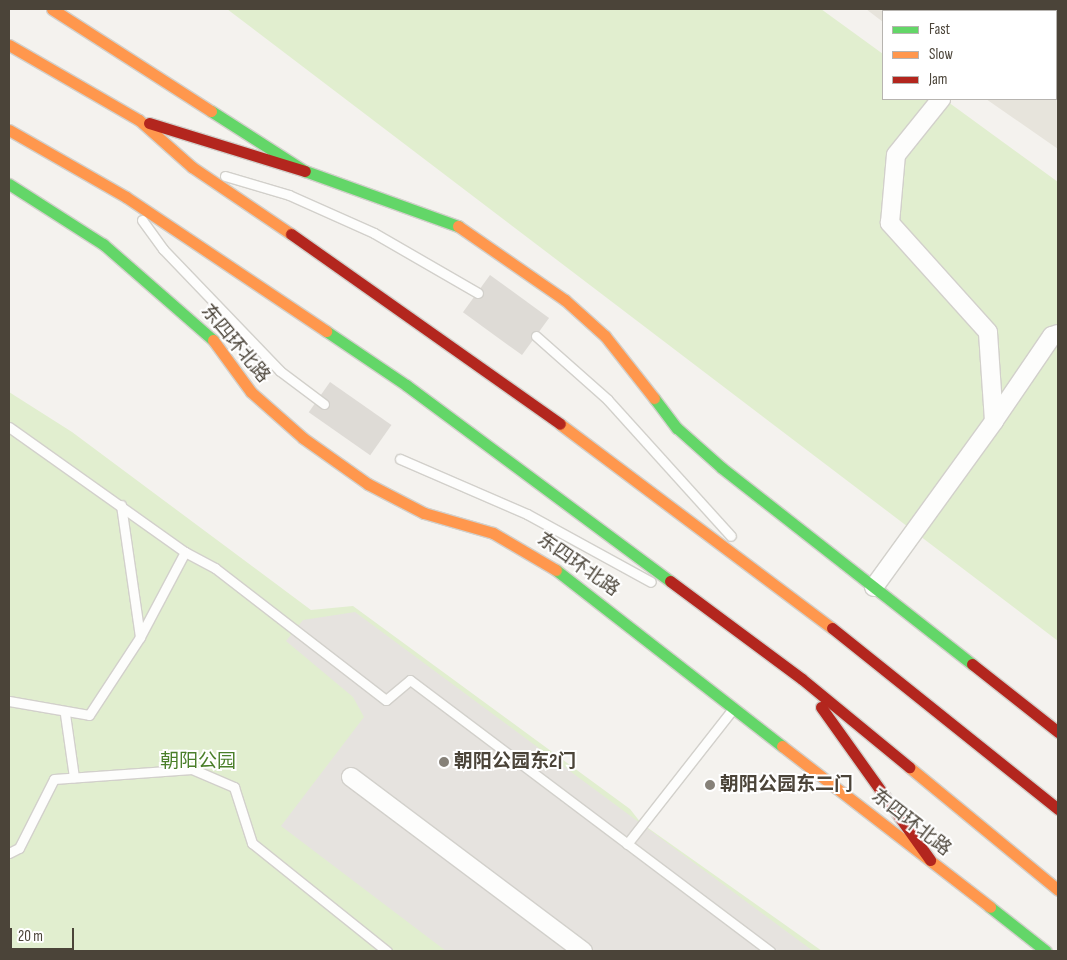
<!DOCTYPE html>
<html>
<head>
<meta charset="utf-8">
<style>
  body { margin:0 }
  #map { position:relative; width:1067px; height:960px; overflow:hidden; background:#f4f2ee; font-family:"Sofia Sans Condensed","Noto Sans SC",sans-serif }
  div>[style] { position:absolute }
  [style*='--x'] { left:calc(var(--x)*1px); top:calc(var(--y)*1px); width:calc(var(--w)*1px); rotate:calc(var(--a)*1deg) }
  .residential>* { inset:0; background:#e7e4dc }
  .green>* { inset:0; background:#e1eecf }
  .parking>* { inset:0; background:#e6e3df }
  .building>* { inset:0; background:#dedbd6; transform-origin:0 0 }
  .roads { filter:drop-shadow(1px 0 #d2d0cb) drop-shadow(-1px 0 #d2d0cb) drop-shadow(0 1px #d2d0cb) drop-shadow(0 -1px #d2d0cb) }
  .lane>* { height:9px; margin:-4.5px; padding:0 4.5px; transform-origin:4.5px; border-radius:4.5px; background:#fdfdfc }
  .street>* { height:18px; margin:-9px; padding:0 9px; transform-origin:9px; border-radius:9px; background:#fdfdfc }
  .fast>* { height:11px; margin:-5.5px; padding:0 5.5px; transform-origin:5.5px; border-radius:5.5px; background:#63d668 }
  .slow>* { height:11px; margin:-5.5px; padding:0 5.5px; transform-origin:5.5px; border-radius:5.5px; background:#ff974d }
  .jam>* { height:11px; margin:-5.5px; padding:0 5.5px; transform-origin:5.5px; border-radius:5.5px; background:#b3261e }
  .dots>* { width:14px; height:14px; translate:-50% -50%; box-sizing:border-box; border:2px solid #fff; border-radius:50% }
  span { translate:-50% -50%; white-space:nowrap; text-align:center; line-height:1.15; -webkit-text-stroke:4px #fff; paint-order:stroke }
  .street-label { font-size:19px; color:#4b4439 }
  .park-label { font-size:19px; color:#4a7f2a }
  .poi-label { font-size:19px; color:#4b4439; font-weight:700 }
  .left { translate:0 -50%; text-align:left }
  .frame { position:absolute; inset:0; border:10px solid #4b4439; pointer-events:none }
  .legend { position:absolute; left:882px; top:10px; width:175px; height:90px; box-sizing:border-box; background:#fff; border:1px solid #b7b4b0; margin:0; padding:6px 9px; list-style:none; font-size:15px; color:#4b4439 }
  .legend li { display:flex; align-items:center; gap:10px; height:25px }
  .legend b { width:25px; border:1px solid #b7b4b0 }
  .scale { position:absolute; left:10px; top:928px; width:64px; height:22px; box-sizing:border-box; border:2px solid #4b4439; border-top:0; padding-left:6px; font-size:15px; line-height:18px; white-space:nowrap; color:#4b4439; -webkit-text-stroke:4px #fff; paint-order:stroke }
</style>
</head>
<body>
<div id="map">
  <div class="residential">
    <div style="clip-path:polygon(866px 9px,1058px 9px,1058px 149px,986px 99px,1056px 99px,1056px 11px,883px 11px,883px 22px)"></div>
  </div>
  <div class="green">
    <div style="clip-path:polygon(227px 9px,821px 9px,883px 54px,883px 99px,944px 99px,1058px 182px,1058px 641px)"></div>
    <div style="clip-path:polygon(9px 392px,72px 432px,311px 610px,353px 606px,630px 809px,641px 823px,822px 951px,9px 951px)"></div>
  </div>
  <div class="parking">
    <div style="clip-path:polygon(355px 612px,813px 951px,446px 951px,281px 826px,364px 717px,353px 697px,286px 641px,303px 620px)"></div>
  </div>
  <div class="building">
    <div style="left:490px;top:275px;width:73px;height:46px;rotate:36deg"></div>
    <div style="left:330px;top:382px;width:75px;height:37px;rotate:35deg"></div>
  </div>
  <div class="roads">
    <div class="lane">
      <div style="--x:225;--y:176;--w:67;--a:16.5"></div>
      <div style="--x:289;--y:195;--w:93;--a:24.1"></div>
      <div style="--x:374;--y:233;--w:120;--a:30"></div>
      <div style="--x:142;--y:220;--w:36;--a:54"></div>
      <div style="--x:163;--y:249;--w:169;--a:46.2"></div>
      <div style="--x:280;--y:371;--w:55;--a:36.9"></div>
      <div style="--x:536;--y:336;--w:96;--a:41.6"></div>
      <div style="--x:608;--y:400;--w:183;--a:47.9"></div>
      <div style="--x:9;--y:427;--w:216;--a:35.4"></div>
      <div style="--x:185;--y:552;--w:34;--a:28"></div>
      <div style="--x:215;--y:568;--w:216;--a:37.7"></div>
      <div style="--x:386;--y:700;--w:31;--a:-40"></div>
      <div style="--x:410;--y:680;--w:451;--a:37"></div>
      <div style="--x:400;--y:459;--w:138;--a:23.4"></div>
      <div style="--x:527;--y:514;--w:141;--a:28.7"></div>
      <div style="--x:121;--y:505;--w:133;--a:81.8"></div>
      <div style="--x:9;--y:701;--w:81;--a:9.9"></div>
      <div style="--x:89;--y:715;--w:93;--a:-56.8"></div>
      <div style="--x:140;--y:637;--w:96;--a:-62.1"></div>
      <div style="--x:65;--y:714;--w:64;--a:81.9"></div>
      <div style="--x:627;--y:844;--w:172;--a:-51.9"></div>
      <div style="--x:9;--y:853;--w:11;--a:-27"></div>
      <div style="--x:19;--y:848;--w:77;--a:-63.1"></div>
      <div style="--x:54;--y:779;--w:138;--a:-4.1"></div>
      <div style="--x:192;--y:769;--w:46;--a:23.2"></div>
      <div style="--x:234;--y:787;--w:59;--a:72.2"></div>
      <div style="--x:252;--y:843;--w:173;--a:38.7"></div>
    </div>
    <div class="street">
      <div style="--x:1015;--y:11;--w:3;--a:-45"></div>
      <div style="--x:994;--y:421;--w:103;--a:-55.7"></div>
      <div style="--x:1052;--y:336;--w:6;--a:-18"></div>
      <div style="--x:874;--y:587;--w:205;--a:-54.1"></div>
      <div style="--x:994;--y:421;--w:89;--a:-93.9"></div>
      <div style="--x:988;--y:332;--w:147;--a:-132"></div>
      <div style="--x:890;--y:223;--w:68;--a:-85"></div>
      <div style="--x:896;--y:155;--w:72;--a:-51.2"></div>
      <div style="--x:351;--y:777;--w:290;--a:36.9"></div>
    </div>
    <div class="fast">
      <div style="--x:211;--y:111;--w:112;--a:32.6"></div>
      <div style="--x:305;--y:171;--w:163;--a:19.8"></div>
      <div style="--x:9;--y:184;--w:112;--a:32.6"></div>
      <div style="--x:103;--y:244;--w:146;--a:41.1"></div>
      <div style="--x:326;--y:331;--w:97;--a:34"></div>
      <div style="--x:406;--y:385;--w:329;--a:36.6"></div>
      <div style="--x:654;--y:398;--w:38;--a:53"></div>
      <div style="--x:677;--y:428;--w:60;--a:41.6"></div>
      <div style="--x:722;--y:468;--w:318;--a:38.1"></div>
      <div style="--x:556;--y:570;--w:286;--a:37.9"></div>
      <div style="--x:990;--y:907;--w:71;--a:38.2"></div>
    </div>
    <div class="slow">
      <div style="--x:52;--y:9;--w:189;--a:32.7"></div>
      <div style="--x:9;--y:45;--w:150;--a:30"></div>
      <div style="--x:139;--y:120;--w:71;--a:41.6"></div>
      <div style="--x:192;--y:167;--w:120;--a:34.1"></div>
      <div style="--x:9;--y:130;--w:135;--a:29.8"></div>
      <div style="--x:126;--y:197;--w:241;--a:33.8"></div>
      <div style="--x:458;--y:226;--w:130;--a:34.7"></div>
      <div style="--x:565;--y:300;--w:54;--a:42"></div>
      <div style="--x:605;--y:336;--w:79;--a:51.7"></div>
      <div style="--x:213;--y:340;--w:64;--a:53.8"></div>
      <div style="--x:251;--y:392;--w:69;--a:41.5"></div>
      <div style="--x:303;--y:438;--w:80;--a:35.3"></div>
      <div style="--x:368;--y:484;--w:63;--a:27.4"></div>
      <div style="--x:424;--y:513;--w:72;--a:16.2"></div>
      <div style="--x:493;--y:533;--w:73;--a:30.4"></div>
      <div style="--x:560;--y:424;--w:340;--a:36.9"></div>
      <div style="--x:782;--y:746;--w:263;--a:37.7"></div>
      <div style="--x:909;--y:767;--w:193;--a:39.5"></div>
    </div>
    <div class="jam">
      <div style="--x:149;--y:123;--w:163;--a:17.1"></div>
      <div style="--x:291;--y:234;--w:329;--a:35.2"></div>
      <div style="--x:670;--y:581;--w:164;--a:36.6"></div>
      <div style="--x:802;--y:679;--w:139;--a:39.4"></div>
      <div style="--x:832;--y:628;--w:290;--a:38.7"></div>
      <div style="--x:972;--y:664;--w:110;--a:38.3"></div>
      <div style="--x:821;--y:707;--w:188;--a:54.5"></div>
    </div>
  </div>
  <div class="dots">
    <div style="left:444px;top:762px;background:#868178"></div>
    <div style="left:710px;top:785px;background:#868178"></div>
  </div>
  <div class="street-label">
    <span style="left:235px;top:344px;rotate:50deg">东四环北路</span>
    <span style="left:578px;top:565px;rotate:35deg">东四环北路</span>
    <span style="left:911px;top:823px;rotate:38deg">东四环北路</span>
  </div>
  <div class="park-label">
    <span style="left:198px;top:762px">朝阳公园</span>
  </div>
  <div class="poi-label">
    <span class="left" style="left:454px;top:762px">朝阳公园东2门</span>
    <span class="left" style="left:720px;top:785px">朝阳公园东二门</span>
  </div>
  <div class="frame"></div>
  <ul class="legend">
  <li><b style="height:6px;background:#63d668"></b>Fast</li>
  <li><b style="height:6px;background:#ff974d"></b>Slow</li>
  <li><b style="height:6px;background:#b3261e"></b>Jam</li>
  </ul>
  <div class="scale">20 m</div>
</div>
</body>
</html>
